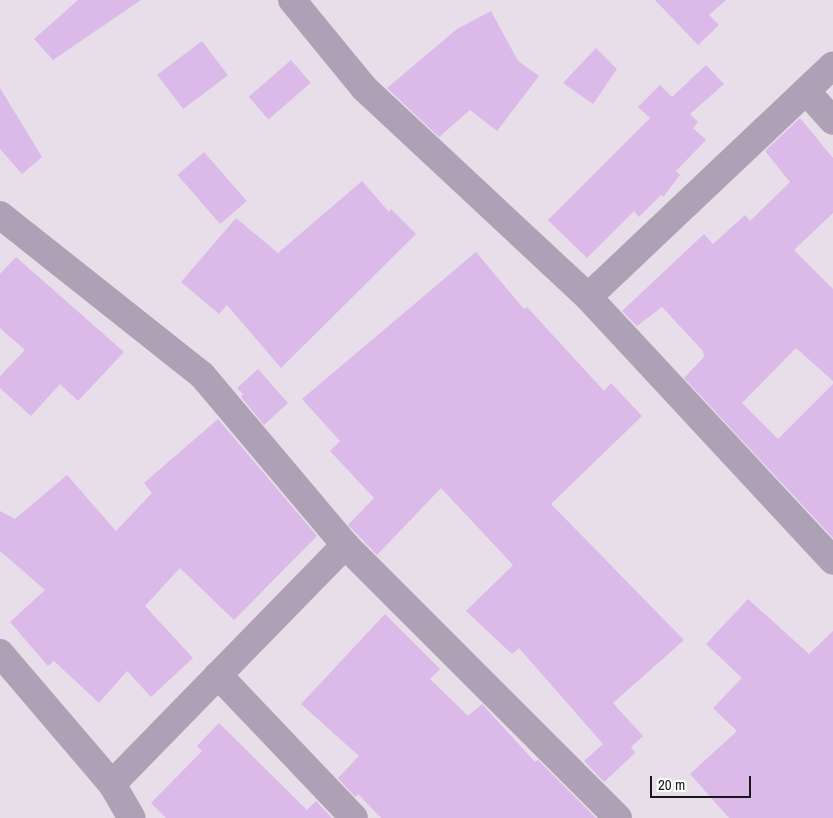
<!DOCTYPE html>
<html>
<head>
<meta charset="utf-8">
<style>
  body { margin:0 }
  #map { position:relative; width:833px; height:818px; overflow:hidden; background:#e7deea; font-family:"Archivo Narrow",sans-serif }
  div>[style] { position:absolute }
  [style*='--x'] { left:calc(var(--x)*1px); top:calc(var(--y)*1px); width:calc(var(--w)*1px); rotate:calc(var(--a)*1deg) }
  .building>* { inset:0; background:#dbb9e8; transform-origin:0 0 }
  .minor>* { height:28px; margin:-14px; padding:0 14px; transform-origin:14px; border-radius:14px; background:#afa1b5 }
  span { translate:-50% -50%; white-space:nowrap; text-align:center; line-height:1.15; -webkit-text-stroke:4px #fff; paint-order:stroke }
  .scale { position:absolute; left:650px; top:776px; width:101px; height:22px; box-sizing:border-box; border:2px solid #1b181c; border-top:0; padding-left:6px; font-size:15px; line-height:18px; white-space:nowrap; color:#1b181c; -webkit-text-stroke:4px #fff; paint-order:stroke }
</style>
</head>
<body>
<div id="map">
  <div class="building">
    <div style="clip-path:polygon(78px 0,141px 0,53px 60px,34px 39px)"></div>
    <div style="clip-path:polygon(655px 0,726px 0,709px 15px,719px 25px,698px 45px)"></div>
    <div style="clip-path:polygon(491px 11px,518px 61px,539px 76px,497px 131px,470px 110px,439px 137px,387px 88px,457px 29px)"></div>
    <div style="left:202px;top:41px;width:43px;height:56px;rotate:53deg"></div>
    <div style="clip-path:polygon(596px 48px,617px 69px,593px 104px,563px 83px)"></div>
    <div style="left:291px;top:60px;width:30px;height:56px;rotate:49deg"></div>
    <div style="clip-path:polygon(706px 65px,724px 84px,690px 114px,698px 122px,693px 128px,706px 140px,676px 171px,680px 175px,663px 197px,661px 195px,639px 217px,634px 211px,587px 258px,548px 220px,650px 118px,638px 107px,660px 85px,672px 97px)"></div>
    <div style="clip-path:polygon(0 88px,42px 157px,22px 174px,0 149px)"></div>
    <div style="clip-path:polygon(800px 118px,833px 158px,833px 213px,794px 250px,833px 289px,833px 381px,796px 348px,742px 403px,778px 439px,833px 384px,833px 538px,684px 378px,704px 357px,703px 351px,662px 307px,637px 326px,622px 311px,704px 234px,713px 244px,745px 215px,750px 221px,790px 182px,765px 151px)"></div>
    <div style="left:204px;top:152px;width:65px;height:35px;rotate:49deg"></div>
    <div style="clip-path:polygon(362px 181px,389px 212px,391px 209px,416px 234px,281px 368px,227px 305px,219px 314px,181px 282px,236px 218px,278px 253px)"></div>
    <div style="clip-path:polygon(476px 252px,524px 309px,527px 307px,604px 391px,611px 383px,642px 416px,551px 504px,684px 640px,613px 703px,643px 736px,631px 747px,635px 753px,604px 782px,584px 761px,603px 744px,519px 648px,512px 654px,466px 611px,513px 565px,441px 488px,377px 555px,348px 525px,374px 498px,330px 451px,340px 441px,302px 399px)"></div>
    <div style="clip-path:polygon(16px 257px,124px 352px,78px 401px,60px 384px,31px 416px,0 388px,0 376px,25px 350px,0 328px,0 274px)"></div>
    <div style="clip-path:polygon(258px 369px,288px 403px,264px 425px,241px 397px,243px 394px,237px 388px)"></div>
    <div style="clip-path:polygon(218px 419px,317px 536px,234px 620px,180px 568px,145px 606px,193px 658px,151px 697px,127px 671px,99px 703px,54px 661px,48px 666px,10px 622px,45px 590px,0 551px,0 511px,15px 519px,67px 475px,116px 531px,152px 493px,144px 483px)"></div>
    <div style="clip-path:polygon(748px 599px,809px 654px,833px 631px,833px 818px,729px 818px,690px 774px,737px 731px,713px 708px,742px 678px,706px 644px)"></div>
    <div style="clip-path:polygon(385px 614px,440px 669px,430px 679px,468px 716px,482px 704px,535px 762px,538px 760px,596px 818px,381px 818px,358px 794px,355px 797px,338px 778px,359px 756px,301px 704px)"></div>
    <div style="clip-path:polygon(219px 723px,307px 810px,316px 801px,332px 818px,166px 818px,151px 803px,202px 751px,197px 746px)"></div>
  </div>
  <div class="minor">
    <div style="--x:292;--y:0;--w:114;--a:50.7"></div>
    <div style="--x:364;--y:88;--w:306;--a:43"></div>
    <div style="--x:588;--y:297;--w:360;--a:47.1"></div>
    <div style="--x:806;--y:91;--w:40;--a:48"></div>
    <div style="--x:0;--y:215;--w:258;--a:38.4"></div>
    <div style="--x:202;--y:375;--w:222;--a:49.9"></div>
    <div style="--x:345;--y:545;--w:386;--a:45"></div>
    <div style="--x:588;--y:297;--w:337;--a:-43.4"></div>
    <div style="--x:0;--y:653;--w:172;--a:49.5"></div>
    <div style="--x:112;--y:784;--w:39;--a:60"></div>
    <div style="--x:218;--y:675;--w:197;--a:46.4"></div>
    <div style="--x:112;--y:784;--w:334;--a:-45.7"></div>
  </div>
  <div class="scale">20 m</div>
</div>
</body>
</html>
